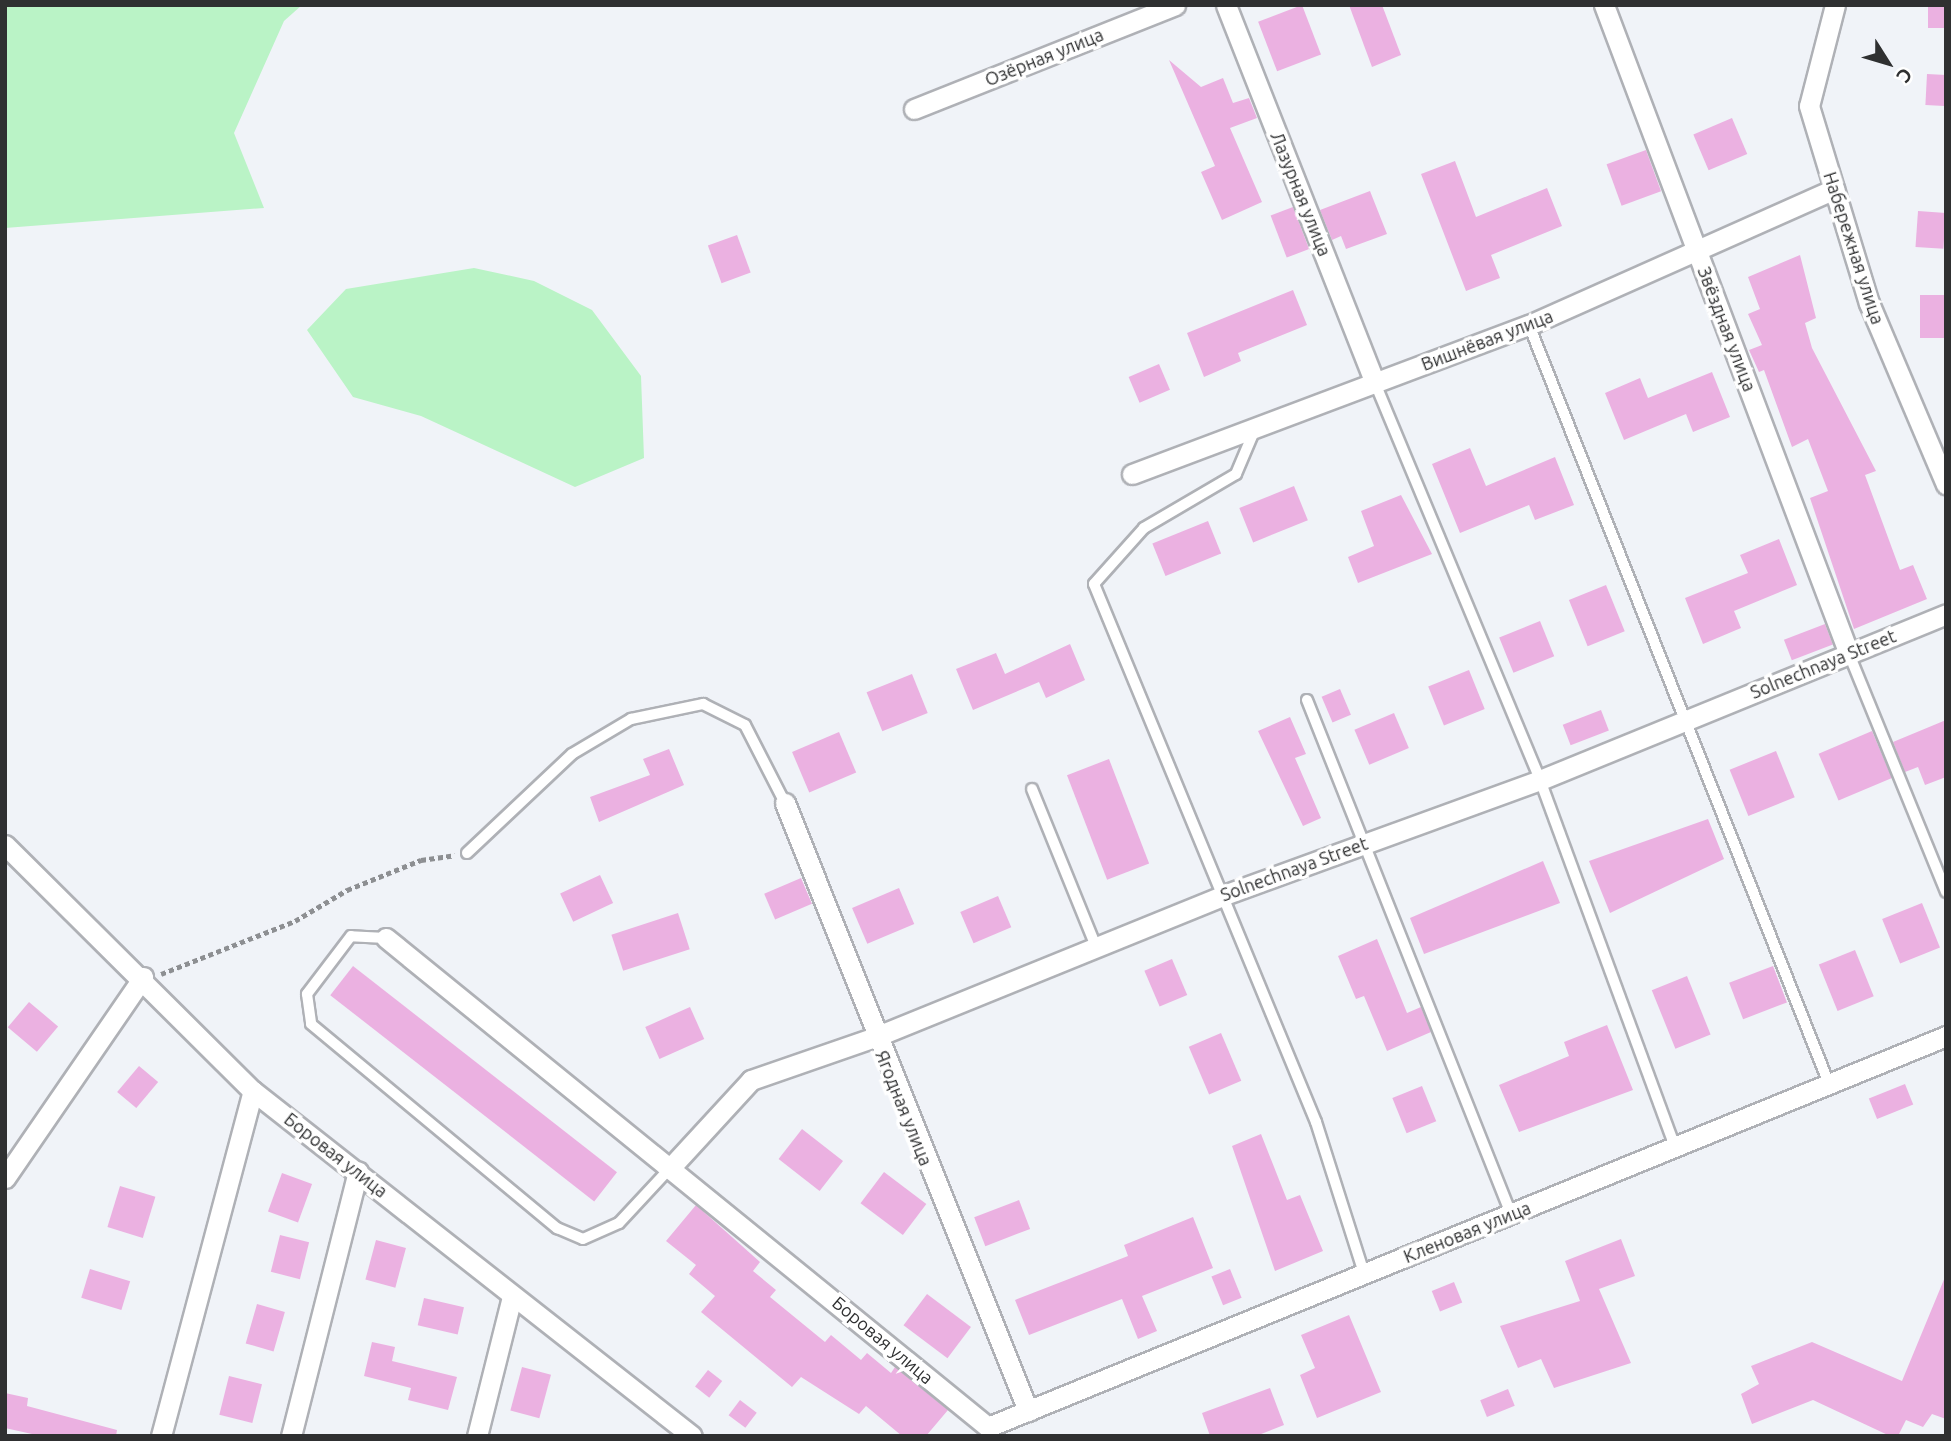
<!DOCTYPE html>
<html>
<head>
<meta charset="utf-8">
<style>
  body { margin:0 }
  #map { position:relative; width:1951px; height:1441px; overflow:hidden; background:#f0f3f8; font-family:Ubuntu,sans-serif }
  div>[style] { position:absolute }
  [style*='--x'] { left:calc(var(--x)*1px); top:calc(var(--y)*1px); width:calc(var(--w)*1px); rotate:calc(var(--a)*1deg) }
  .green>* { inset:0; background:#baf3c6 }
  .building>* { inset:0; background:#ebb1e1; transform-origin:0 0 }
  .path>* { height:4.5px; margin-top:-2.25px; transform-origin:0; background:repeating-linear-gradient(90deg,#8d8f92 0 5px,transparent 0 8.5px) }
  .roads { filter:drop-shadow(2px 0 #afb1b6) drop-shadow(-2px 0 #afb1b6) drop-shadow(0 2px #afb1b6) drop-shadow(0 -2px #afb1b6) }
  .lane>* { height:10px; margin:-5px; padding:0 5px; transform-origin:5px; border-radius:5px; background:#fff }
  .street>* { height:19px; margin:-9.5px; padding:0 9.5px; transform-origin:9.5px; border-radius:9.5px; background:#fff }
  span { translate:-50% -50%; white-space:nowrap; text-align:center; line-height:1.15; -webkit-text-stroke:7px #fff; paint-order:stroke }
  .street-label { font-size:18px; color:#2f3031 }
  .frame { position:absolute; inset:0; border:7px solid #2f3031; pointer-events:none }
  .north { position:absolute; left:1853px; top:28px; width:70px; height:70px; -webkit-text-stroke:5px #fff; paint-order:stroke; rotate:127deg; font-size:19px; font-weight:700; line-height:28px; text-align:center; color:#2f3031 }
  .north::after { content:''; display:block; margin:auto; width:24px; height:32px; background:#2f3031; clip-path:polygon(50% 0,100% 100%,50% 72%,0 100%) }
</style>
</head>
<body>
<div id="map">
  <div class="green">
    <div style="clip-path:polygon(5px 5px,302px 5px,284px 21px,234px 133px,264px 208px,5px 228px)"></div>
    <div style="clip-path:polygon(474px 268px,534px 281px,592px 310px,641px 376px,644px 458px,575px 487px,421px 416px,353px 397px,307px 330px,346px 289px)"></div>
  </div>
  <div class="building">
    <div style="left:1302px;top:5px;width:53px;height:47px;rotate:69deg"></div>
    <div style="clip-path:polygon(1349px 5px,1382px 5px,1401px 55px,1372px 67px)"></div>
    <div style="left:1928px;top:5px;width:18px;height:23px"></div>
    <div style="clip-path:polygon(1169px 60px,1201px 87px,1223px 78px,1233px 103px,1249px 98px,1257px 118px,1230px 128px,1262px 202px,1222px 220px,1201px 172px,1215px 166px)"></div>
    <div style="left:1927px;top:74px;width:19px;height:31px;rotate:3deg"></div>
    <div style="left:1732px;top:118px;width:39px;height:42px;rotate:67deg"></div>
    <div style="left:1646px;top:150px;width:44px;height:42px;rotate:70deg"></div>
    <div style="clip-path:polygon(1455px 161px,1476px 217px,1547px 188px,1562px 226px,1491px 255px,1500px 278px,1466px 291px,1421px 174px)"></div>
    <div style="clip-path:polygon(1370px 191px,1387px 234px,1346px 249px,1341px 236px,1332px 240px,1320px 210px)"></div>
    <div style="left:1293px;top:207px;width:45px;height:24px;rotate:69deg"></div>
    <div style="left:1918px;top:211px;width:28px;height:36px;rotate:4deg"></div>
    <div style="left:737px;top:235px;width:40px;height:31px;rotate:70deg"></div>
    <div style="clip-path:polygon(1800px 255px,1816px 318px,1805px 323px,1812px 348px,1876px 471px,1865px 475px,1900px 570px,1913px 565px,1927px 599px,1854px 629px,1810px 498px,1828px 491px,1808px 439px,1792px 447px,1764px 370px,1759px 372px,1749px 350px,1762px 345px,1748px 314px,1760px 309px,1748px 277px)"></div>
    <div style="clip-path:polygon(1293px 290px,1307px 325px,1238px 353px,1241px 361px,1204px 377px,1187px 333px)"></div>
    <div style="left:1920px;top:295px;width:26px;height:43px"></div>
    <div style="left:1159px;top:364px;width:28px;height:33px;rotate:67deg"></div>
    <div style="clip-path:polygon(1712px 372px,1730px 417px,1693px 432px,1686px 414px,1624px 440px,1605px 393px,1640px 378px,1648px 398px)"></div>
    <div style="clip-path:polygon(1470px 448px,1486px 486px,1555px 457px,1574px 505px,1535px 520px,1529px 505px,1460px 533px,1432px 464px)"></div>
    <div style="left:1294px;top:486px;width:37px;height:59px;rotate:68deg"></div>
    <div style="clip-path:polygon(1401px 495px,1432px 554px,1358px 583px,1348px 557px,1374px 546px,1361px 511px)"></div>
    <div style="left:1208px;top:521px;width:35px;height:60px;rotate:68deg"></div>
    <div style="clip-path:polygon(1779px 539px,1797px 585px,1734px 611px,1741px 628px,1703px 644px,1685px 598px,1748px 573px,1740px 555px)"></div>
    <div style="left:1606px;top:585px;width:50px;height:40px;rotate:68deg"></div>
    <div style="left:1540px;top:621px;width:38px;height:44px;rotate:68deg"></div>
    <div style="left:1825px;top:624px;width:22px;height:44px;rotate:69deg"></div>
    <div style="clip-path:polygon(1070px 644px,1085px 680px,1046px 698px,1039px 682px,973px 710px,956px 669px,996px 653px,1005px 674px)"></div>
    <div style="left:1469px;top:670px;width:42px;height:44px;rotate:68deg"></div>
    <div style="left:912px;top:674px;width:42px;height:49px;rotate:68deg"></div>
    <div style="left:1340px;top:689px;width:28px;height:20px;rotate:67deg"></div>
    <div style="left:1601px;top:710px;width:22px;height:41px;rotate:69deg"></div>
    <div style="left:1394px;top:713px;width:38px;height:43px;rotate:67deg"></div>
    <div style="clip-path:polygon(1290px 717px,1306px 754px,1295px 758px,1321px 818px,1303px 826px,1258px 731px)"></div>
    <div style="clip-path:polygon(1946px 720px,1946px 777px,1925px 785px,1918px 767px,1905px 772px,1893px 742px)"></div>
    <div style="left:1872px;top:731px;width:51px;height:58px;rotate:67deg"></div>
    <div style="left:839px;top:732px;width:44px;height:51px;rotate:67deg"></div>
    <div style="clip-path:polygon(669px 749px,684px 785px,599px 822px,590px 797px,650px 775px,643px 759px)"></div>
    <div style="left:1776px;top:751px;width:50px;height:50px;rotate:68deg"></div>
    <div style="left:1109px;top:759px;width:112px;height:45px;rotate:69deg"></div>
    <div style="clip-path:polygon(1708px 819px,1724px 859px,1610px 913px,1589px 861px)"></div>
    <div style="clip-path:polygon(1543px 861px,1560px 903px,1424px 954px,1410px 918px)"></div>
    <div style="left:600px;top:875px;width:31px;height:44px;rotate:65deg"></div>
    <div style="left:801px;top:878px;width:28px;height:40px;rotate:67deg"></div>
    <div style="left:899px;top:888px;width:39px;height:51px;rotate:67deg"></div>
    <div style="left:998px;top:896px;width:34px;height:41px;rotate:67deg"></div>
    <div style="left:1922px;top:903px;width:48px;height:43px;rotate:68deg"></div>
    <div style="left:678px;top:913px;width:38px;height:70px;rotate:72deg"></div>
    <div style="clip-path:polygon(1377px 939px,1407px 1013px,1421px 1007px,1431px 1032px,1387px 1051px,1364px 996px,1356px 999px,1338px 956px)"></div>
    <div style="left:1855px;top:950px;width:50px;height:39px;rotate:68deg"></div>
    <div style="left:1172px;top:959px;width:39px;height:30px;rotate:67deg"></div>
    <div style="left:353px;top:966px;width:335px;height:37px;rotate:38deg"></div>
    <div style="left:1773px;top:966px;width:39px;height:47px;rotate:69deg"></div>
    <div style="left:1687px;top:976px;width:63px;height:38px;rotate:68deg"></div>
    <div style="left:29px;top:1002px;width:38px;height:33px;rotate:40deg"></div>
    <div style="left:690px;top:1007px;width:35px;height:49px;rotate:66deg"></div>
    <div style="clip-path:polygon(1607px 1025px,1633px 1090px,1519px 1132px,1499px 1085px,1569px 1056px,1564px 1042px)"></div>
    <div style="left:1221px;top:1033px;width:52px;height:35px;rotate:67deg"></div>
    <div style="left:139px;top:1066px;width:25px;height:34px;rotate:40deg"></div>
    <div style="left:1905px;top:1084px;width:22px;height:39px;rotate:68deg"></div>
    <div style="left:1422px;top:1086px;width:38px;height:32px;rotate:68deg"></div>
    <div style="left:802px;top:1129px;width:52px;height:38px;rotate:38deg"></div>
    <div style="clip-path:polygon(1261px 1134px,1287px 1200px,1300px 1195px,1323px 1251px,1275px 1271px,1232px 1146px)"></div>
    <div style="left:884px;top:1172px;width:53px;height:39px;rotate:37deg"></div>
    <div style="left:282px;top:1173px;width:32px;height:41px;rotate:20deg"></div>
    <div style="left:120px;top:1186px;width:37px;height:43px;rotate:17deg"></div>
    <div style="left:1019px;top:1200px;width:31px;height:48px;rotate:69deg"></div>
    <div style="clip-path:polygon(696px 1205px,760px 1262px,753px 1271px,776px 1290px,770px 1297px,825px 1342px,831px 1335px,861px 1360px,867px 1353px,891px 1373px,895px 1367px,948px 1410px,926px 1436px,902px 1436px,866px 1406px,859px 1414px,801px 1377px,792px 1387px,701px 1312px,715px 1296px,689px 1274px,696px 1265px,666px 1241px)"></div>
    <div style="clip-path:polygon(1193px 1217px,1213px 1268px,1142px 1296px,1157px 1331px,1138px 1339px,1122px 1299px,1029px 1335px,1015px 1300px,1128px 1256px,1124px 1245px)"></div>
    <div style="left:280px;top:1235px;width:30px;height:38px;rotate:14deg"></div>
    <div style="clip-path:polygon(1621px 1239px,1635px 1276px,1599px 1289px,1631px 1363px,1554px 1388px,1541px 1359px,1518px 1368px,1500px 1326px,1580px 1301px,1565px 1261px)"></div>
    <div style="left:376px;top:1240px;width:31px;height:41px;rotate:15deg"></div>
    <div style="left:90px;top:1269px;width:42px;height:30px;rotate:17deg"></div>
    <div style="left:1230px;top:1269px;width:31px;height:20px;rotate:68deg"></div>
    <div style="clip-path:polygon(1945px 1277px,1946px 1419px,1932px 1414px,1923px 1427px,1906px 1420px,1898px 1436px,1890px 1436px,1813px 1400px,1752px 1424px,1741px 1394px,1759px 1384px,1751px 1366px,1812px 1342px,1902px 1381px)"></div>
    <div style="left:1454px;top:1282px;width:22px;height:24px;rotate:68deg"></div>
    <div style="left:927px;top:1294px;width:55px;height:39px;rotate:37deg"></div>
    <div style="left:424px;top:1298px;width:41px;height:28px;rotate:13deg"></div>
    <div style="left:257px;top:1304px;width:29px;height:41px;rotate:16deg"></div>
    <div style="clip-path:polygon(1349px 1315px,1381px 1392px,1317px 1418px,1300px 1375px,1315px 1368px,1301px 1335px)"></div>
    <div style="clip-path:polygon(372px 1342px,395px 1347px,392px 1361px,457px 1377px,448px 1410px,408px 1400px,411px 1388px,364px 1376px)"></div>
    <div style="left:522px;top:1367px;width:30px;height:45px;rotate:15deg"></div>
    <div style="left:708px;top:1370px;width:18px;height:21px;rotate:38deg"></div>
    <div style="left:229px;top:1376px;width:34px;height:40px;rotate:14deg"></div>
    <div style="clip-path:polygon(1270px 1388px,1284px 1425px,1256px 1436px,1210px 1436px,1202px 1413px)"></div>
    <div style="left:1508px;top:1389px;width:18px;height:30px;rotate:68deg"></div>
    <div style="clip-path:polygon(5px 1393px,28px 1398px,27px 1406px,117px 1430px,116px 1436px,41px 1436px,5px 1428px)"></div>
    <div style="left:740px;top:1400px;width:21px;height:19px;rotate:37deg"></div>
  </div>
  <div class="path">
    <div style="--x:161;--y:974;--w:144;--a:-21.6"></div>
    <div style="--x:295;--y:921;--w:61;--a:-30.8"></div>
    <div style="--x:347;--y:890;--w:80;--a:-22.1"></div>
    <div style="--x:421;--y:860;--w:34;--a:-8"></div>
  </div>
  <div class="roads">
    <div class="lane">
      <div style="--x:1529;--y:325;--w:816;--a:68.43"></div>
      <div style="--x:1375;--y:383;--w:430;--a:67.4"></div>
      <div style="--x:1540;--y:780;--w:391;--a:69.8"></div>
      <div style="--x:1255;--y:429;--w:49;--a:112.9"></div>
      <div style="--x:1236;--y:474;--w:107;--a:149.6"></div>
      <div style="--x:1144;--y:528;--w:75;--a:131.8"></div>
      <div style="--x:1094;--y:584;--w:582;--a:67.58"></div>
      <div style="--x:1316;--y:1122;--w:158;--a:72.4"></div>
      <div style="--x:1849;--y:654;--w:257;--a:67.8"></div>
      <div style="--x:1307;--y:700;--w:553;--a:68.35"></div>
      <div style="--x:1032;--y:789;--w:170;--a:67.9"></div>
      <div style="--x:467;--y:853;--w:144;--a:-43.3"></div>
      <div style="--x:572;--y:754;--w:69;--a:-30.7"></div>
      <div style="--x:631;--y:719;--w:74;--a:-11.8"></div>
      <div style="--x:703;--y:704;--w:47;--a:26.6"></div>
      <div style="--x:745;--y:725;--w:88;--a:62.9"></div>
      <div style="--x:386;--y:938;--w:35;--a:-177"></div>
      <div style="--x:351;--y:936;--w:73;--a:127.2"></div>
      <div style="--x:307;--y:994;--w:30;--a:82"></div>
      <div style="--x:311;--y:1024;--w:320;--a:39.7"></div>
      <div style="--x:557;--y:1228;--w:28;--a:23"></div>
      <div style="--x:583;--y:1239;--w:39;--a:-24"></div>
      <div style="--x:619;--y:1223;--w:78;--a:-47.1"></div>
    </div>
    <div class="street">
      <div style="--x:1226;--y:5;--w:406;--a:68.5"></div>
      <div style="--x:1604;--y:5;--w:694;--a:69.32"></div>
      <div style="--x:1835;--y:5;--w:104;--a:104.4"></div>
      <div style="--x:1809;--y:106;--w:206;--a:73.1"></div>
      <div style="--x:1869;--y:303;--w:197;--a:67"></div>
      <div style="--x:914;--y:109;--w:281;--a:-21.7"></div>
      <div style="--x:1132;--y:474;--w:424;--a:-20.6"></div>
      <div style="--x:1529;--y:325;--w:334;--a:-24"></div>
      <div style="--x:785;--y:803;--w:655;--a:68.21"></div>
      <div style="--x:5;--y:845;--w:349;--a:44.8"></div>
      <div style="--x:253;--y:1091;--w:558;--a:38.16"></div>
      <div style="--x:386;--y:938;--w:776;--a:39.09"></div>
      <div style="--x:988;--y:1427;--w:1035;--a:-22.2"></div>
      <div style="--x:672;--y:1166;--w:117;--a:-47.4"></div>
      <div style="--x:751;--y:1080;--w:131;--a:-19.1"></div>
      <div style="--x:875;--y:1037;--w:377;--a:-22.1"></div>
      <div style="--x:1224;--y:895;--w:336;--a:-20"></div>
      <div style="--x:1540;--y:780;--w:439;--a:-22.2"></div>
      <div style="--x:5;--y:1178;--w:244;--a:-55.5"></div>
      <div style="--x:161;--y:1436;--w:357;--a:-75.1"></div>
      <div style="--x:291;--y:1436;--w:273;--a:-75.8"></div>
      <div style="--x:477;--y:1436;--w:143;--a:-75.9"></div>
    </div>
  </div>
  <div class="street-label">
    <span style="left:1044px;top:57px;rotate:-22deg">Озёрная улица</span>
    <span style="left:1301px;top:194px;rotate:68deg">Лазурная улица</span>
    <span style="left:1854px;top:248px;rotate:72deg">Набережная улица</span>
    <span style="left:1727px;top:329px;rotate:69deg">Звёздная улица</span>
    <span style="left:1487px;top:340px;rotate:-21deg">Вишнёвая улица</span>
    <span style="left:1823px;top:664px;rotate:-22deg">Solnechnaya Street</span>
    <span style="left:1294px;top:869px;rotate:-20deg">Solnechnaya Street</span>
    <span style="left:904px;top:1108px;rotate:68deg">Ягодная улица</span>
    <span style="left:336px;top:1155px;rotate:38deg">Боровая улица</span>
    <span style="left:1467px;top:1232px;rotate:-22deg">Кленовая улица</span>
    <span style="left:883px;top:1340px;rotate:40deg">Боровая улица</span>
  </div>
  <div class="frame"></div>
  <div class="north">С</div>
</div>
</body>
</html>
